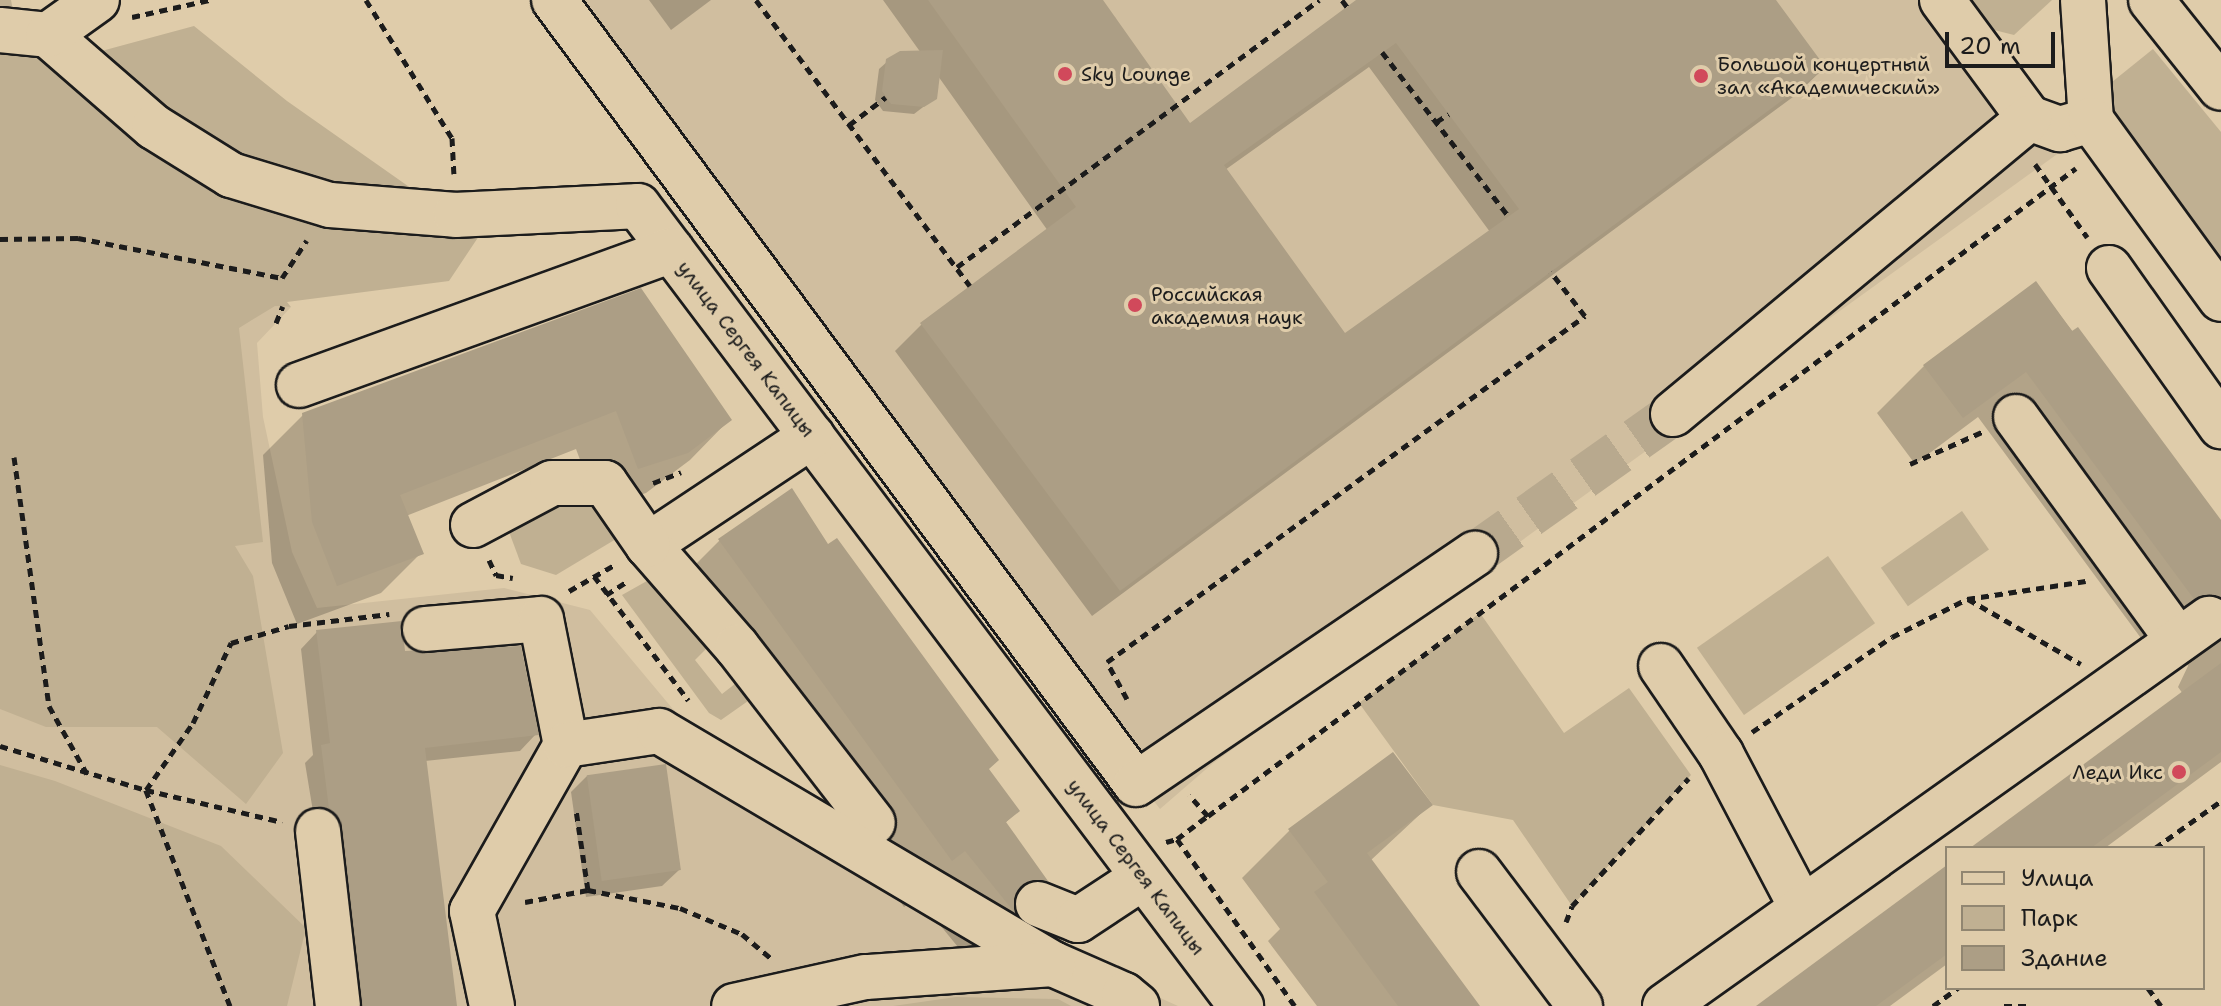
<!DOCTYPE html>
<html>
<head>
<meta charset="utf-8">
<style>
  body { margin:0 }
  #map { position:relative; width:2221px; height:1006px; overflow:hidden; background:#dfccaa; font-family:"Shantell Sans",sans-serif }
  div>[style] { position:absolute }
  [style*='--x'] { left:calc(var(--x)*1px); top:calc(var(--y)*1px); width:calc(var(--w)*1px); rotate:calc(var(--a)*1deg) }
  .built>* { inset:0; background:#d0be9f }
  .green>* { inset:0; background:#c0b092; transform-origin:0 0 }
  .shadow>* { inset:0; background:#0003 }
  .building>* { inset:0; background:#ac9e85; transform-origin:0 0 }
  .minor-tunnel>* { height:44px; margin-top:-22px; transform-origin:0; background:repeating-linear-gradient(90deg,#b8a98e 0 44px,transparent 0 66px) }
  .path>* { height:5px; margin-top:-2.5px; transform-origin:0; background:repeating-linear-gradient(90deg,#1c1c1c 0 8px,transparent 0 14px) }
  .roads { filter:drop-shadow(2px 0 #1c1c1c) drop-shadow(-2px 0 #1c1c1c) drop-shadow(0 2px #1c1c1c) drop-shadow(0 -2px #1c1c1c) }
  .minor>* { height:44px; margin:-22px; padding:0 22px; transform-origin:22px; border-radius:22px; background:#dfccaa }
  .major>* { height:44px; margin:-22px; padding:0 22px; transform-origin:22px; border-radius:22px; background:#dfccaa }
  .dots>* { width:22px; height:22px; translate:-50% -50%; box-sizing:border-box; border:4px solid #dfccaa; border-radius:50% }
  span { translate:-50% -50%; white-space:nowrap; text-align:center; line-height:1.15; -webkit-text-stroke:6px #dfccaa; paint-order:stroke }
  .poi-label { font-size:20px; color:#1c1c1c }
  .left { translate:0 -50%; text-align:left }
  .right { translate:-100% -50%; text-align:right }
  .street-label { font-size:20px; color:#1c1c1c }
  .legend { position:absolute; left:1945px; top:846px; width:260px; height:144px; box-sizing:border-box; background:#dfccaa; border:2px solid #918671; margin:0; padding:10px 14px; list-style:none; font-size:24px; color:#1c1c1c }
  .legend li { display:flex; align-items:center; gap:16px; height:40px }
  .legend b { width:40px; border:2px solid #918671 }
  .scale { position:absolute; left:1945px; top:32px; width:110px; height:36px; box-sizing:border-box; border:4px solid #1c1c1c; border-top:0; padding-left:10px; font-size:24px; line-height:28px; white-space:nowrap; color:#1c1c1c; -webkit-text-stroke:6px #dfccaa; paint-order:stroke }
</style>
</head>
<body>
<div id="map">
  <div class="built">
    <div style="clip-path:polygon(541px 0,1969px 0,2074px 142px,1212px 764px,1160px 809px)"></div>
    <div style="clip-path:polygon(0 288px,291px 307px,257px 343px,263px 417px,292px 552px,317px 608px,504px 588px,590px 610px,682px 720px,1006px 928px,1178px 1006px,0 1006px)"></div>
  </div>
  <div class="green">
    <div style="clip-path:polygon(0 0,11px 0,18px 38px,46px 66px,194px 26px,287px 101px,479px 236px,449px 281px,287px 302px,291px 307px,275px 306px,239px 328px,263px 542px,235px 546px,253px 576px,283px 753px,246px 804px,157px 727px,46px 727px,0 709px)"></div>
    <div style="clip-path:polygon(1969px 0,2052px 0,2014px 35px,1994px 30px)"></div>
    <div style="clip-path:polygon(2153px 49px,2221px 132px,2221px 299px,2091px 120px,2112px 82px)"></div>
    <div style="clip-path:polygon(585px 495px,616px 539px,556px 575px,521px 564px,508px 529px)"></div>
    <div style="left:1962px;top:511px;width:47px;height:99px;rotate:55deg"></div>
    <div style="left:1828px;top:556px;width:82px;height:160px;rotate:55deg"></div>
    <div style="clip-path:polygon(654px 577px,712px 643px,695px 660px,722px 694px,740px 680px,750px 683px,748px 701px,721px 720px,709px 713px,622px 595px)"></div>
    <div style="clip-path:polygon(1480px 613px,1564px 733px,1629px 688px,1691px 775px,1572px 906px,1513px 820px,1433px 805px,1359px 703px)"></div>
    <div style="clip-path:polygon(0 765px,55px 781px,221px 846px,306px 928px,287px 1006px,0 1006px)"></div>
    <div style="clip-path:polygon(956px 997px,1058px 999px,1071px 1006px,893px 1006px)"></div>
  </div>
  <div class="shadow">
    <div style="clip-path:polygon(649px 0,711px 0,671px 30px)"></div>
    <div style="clip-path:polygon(evenodd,883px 0,1101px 0,1190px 125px,1359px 0,1773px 0,1824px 68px,1797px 94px,1092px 616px,895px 351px,921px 325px,1048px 231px,938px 76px,935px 98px,914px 114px,883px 111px,875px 100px,879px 69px,888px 61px,921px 53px,883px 0,1369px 67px,1490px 232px,1345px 336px,1225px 170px,1369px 67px)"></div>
    <div style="clip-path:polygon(2036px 284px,2221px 523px,2221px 762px,2105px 848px,1973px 848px,2183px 694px,2178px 687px,2188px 666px,2182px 651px,2146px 645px,1978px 417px,1915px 464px,1877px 413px,1924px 366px)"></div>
    <div style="clip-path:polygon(640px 290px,729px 420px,690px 460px,646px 493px,598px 508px,576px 449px,406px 516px,421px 553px,381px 593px,297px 624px,272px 563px,263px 455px,303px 415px)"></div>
    <div style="clip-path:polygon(720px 540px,828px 547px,1018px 811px,1004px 824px,1045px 881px,967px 958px,917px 897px,904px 907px,673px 587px)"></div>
    <div style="clip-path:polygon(317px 632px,403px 653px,536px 734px,520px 751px,425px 761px,455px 1006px,345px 1006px,305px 763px,313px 755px,301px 649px)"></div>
    <div style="clip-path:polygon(1393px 755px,1430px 805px,1370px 861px,1478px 1006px,1317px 1006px,1268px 941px,1280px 929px,1242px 878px,1289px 831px)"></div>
    <div style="clip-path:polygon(587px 776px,679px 870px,662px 886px,586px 897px,571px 792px)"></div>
    <div style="clip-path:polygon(1947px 867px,1947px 964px,1890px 1006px,1759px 1006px)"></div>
  </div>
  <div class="building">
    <div style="clip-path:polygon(evenodd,928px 0,1103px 0,1190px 123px,1356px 0,1776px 0,1826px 68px,1120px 591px,920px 323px,1076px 207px,928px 0,1396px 43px,1519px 209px,1345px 333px,1224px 165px,1396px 43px)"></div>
    <div style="clip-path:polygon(943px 50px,937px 99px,924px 107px,891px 104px,882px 91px,886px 59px,900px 51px)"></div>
    <div style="clip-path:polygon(2036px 281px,2072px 331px,2078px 327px,2221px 520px,2221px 597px,2207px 594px,2194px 599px,2026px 372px,1963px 418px,1923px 365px)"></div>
    <div style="clip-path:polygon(641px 288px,732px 420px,688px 453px,638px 469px,616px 411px,400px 495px,424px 554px,337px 586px,312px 522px,302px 413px)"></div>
    <div style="clip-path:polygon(792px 488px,828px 544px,837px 538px,999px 760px,989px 769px,1020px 811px,1006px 822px,1048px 881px,1022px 885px,1015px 895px,1015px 913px,965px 851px,952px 861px,718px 539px)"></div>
    <div style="clip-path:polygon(402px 621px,405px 651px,521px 646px,539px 735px,425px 748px,457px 1006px,363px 1006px,343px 828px,329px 809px,321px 745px,330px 743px,316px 630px)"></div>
    <div style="clip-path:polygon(2221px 663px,2221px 752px,2091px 848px,1970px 848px)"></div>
    <div style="clip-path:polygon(1393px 752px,1433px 805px,1367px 853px,1480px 1006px,1398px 1006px,1314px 892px,1328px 882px,1288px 829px)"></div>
    <div style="left:666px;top:764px;width:107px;height:80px;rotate:82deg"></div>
    <div style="clip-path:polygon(1947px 865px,1947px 954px,1876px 1006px,1756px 1006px)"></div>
  </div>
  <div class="minor-tunnel">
    <div style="--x:1475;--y:554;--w:242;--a:-35.3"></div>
  </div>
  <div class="path">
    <div style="--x:366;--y:0;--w:163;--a:58.1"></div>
    <div style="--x:452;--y:138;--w:36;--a:87"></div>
    <div style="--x:756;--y:0;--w:357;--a:53.2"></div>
    <div style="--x:1342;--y:0;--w:9;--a:54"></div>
    <div style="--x:132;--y:17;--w:79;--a:-12.4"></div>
    <div style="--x:1382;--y:52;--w:208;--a:52.4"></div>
    <div style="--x:1436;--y:122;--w:15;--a:-32"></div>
    <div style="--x:849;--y:125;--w:46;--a:-37.1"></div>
    <div style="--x:2035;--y:164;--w:90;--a:54.5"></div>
    <div style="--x:0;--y:239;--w:78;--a:-0.7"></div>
    <div style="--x:78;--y:238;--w:208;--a:11.1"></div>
    <div style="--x:282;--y:278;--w:45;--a:-56.7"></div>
    <div style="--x:957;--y:267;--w:450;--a:-36.4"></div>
    <div style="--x:276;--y:323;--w:18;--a:-68"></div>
    <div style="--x:14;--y:457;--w:251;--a:82"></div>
    <div style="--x:49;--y:706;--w:78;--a:60.8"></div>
    <div style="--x:1910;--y:464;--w:79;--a:-24"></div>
    <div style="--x:653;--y:483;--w:30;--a:-21"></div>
    <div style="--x:489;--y:560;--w:17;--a:65"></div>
    <div style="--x:496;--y:575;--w:17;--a:10"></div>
    <div style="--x:594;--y:576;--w:156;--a:52.8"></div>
    <div style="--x:569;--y:591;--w:54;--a:-29.9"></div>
    <div style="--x:606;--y:595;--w:27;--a:-33"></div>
    <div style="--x:1968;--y:599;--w:130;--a:29.9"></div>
    <div style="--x:1127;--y:699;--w:42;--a:-118.4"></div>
    <div style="--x:1107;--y:662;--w:590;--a:-35.9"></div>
    <div style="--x:1585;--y:316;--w:56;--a:-127.7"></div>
    <div style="--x:1752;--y:732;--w:169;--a:-34.2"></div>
    <div style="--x:1892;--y:637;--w:84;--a:-26.9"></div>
    <div style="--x:1967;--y:599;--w:120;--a:-8.6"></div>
    <div style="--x:0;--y:746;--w:152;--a:16.8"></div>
    <div style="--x:146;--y:790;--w:140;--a:13.2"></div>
    <div style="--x:1208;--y:816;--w:1083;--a:-36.74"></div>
    <div style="--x:1177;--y:839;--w:39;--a:-37"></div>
    <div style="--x:1208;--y:816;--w:28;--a:-132"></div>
    <div style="--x:1166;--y:842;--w:11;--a:-15"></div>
    <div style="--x:1177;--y:839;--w:204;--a:54.8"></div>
    <div style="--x:2155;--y:848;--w:81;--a:-35.5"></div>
    <div style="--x:588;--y:890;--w:94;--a:11.1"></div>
    <div style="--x:680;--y:908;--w:67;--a:22.8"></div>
    <div style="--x:742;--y:934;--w:38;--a:40"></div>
    <div style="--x:525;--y:902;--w:64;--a:-10.8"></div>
    <div style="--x:588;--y:890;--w:81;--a:-98.5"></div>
    <div style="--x:1566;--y:922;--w:17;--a:-69"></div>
    <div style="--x:1572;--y:906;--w:173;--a:-47.6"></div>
    <div style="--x:2148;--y:988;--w:22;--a:54"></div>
    <div style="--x:230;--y:1006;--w:232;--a:-111.3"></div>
    <div style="--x:146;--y:790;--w:82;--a:-55"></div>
    <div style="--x:193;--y:723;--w:89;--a:-64.6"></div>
    <div style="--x:231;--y:643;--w:60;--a:-16.3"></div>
    <div style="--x:289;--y:626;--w:101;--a:-6.8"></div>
    <div style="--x:1933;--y:1006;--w:31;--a:-36"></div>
    <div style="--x:2004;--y:1006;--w:26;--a:0"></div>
  </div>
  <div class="roads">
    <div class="minor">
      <div style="--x:554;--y:0;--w:976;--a:53.41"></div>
      <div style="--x:1136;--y:784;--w:410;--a:-34.2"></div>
      <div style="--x:1942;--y:0;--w:147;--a:53.6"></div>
      <div style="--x:2029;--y:118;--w:33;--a:20"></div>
      <div style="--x:2060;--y:129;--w:32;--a:-16"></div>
      <div style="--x:2083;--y:0;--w:120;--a:86.2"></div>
      <div style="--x:2091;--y:120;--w:221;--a:54"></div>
      <div style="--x:0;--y:30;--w:48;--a:5.9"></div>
      <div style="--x:48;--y:35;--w:140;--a:41"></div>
      <div style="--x:154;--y:127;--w:91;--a:31.9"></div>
      <div style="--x:231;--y:175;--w:103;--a:16.9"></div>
      <div style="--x:330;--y:205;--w:126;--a:4.5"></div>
      <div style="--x:456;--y:215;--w:182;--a:-2.8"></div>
      <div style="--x:638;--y:206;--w:1002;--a:52.99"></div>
      <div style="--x:48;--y:35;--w:60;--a:-35.5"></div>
      <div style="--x:2109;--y:268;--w:194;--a:54.7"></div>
      <div style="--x:299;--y:385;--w:396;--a:-19.9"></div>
      <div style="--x:1673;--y:414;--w:463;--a:-39.7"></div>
      <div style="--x:2016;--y:417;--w:276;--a:54"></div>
      <div style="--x:812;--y:436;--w:197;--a:146.4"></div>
      <div style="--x:648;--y:545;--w:135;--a:48.9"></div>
      <div style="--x:737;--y:647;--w:222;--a:52.3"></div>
      <div style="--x:473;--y:525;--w:89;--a:-28"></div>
      <div style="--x:552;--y:483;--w:53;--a:0"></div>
      <div style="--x:605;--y:483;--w:75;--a:55.3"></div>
      <div style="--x:425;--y:629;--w:116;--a:-4.9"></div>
      <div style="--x:541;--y:619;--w:128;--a:78.8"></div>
      <div style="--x:1661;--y:666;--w:107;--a:55.7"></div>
      <div style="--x:1721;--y:754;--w:174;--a:62.3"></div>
      <div style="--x:318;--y:831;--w:176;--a:83.5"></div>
      <div style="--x:1479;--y:872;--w:168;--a:53"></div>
      <div style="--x:1038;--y:904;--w:43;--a:21.8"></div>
      <div style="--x:1078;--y:920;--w:77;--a:-33.3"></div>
      <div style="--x:1053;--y:964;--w:77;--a:23.6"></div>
      <div style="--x:1124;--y:995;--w:17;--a:40"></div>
      <div style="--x:492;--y:1006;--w:97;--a:-101.9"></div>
      <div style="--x:472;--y:911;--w:191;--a:-60.5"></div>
      <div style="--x:566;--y:745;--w:94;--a:-8.6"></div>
      <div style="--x:659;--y:731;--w:458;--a:30.6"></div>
      <div style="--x:1053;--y:964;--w:188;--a:176"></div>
      <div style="--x:865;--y:977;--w:134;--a:167.5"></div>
      <div style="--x:1665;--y:1006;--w:668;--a:-35.43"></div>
    </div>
    <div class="major">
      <div style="--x:2151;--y:0;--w:112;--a:51.5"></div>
    </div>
  </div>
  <div class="dots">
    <div style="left:1065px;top:74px;background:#d1495b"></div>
    <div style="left:1701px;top:76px;background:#d1495b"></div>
    <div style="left:1135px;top:305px;background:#d1495b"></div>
    <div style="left:2179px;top:772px;background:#d1495b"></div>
  </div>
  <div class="poi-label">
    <span class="left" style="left:1717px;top:76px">Большой концертный<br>зал «Академический»</span>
    <span class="left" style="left:1081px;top:74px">Sky Lounge</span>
    <span class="left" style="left:1151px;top:306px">Российская<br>академия наук</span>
    <span class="right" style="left:2163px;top:772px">Леди Икс</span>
  </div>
  <div class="street-label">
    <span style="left:746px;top:349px;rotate:53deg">улица Сергея Капицы</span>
    <span style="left:1136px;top:867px;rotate:53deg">улица Сергея Капицы</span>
  </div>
  <ul class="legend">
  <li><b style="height:10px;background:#dfccaa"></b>Улица</li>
  <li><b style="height:22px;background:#c0b092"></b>Парк</li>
  <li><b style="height:22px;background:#ac9e85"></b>Здание</li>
  </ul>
  <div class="scale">20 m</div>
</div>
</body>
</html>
